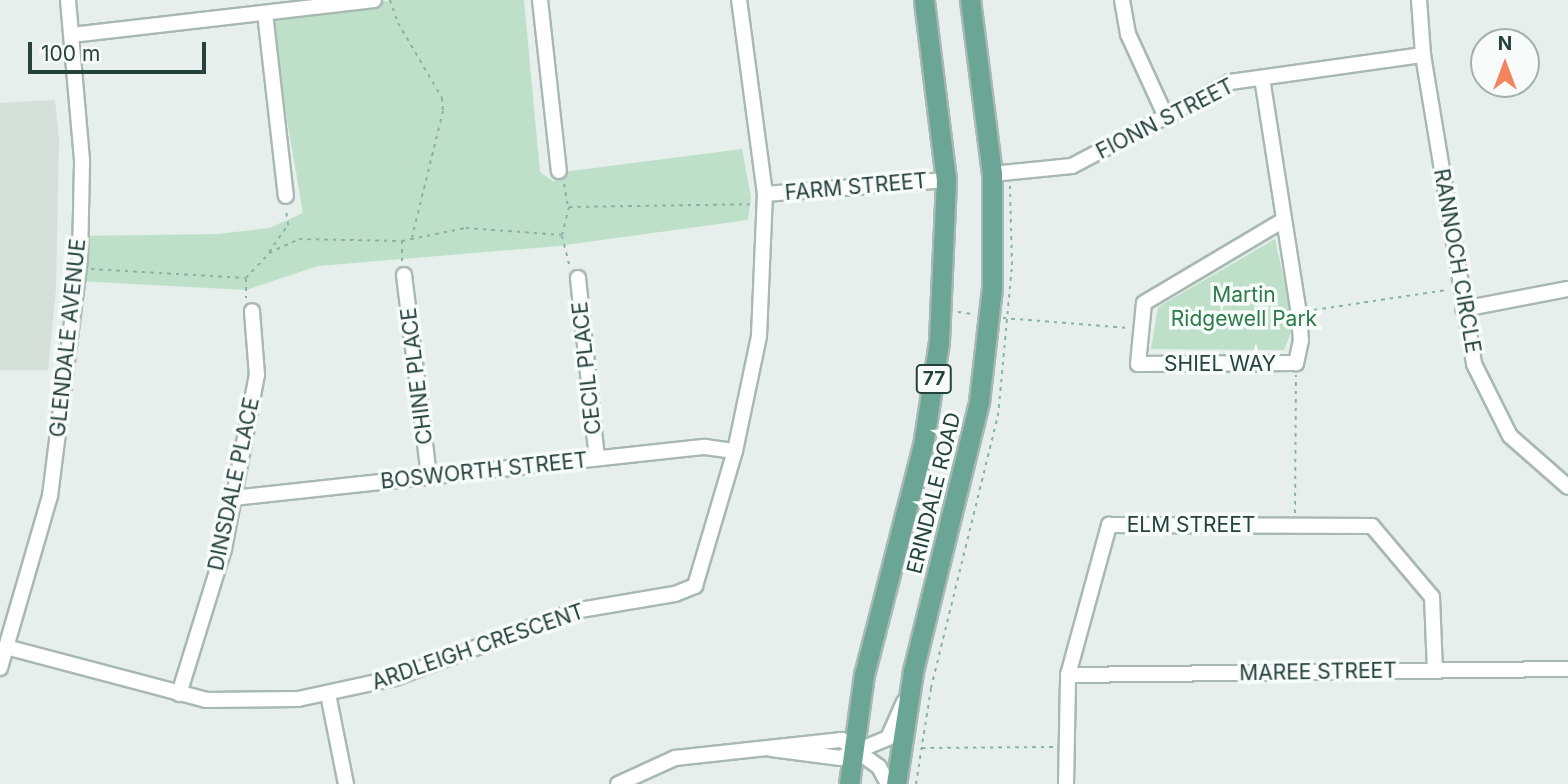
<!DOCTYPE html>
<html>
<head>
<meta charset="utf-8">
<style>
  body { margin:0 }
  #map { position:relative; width:1568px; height:784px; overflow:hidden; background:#e6efeb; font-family:Inter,sans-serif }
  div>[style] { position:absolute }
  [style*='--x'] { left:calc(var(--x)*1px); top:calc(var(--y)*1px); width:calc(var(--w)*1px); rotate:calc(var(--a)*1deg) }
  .built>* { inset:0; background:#d4dfda }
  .green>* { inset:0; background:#bfe0c8 }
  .path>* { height:2px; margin-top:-1px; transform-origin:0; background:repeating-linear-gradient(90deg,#86b3a5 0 3.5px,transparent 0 8.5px) }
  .roads { filter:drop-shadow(2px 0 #a8b8b2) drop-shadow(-2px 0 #a8b8b2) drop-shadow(0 2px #a8b8b2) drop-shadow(0 -2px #a8b8b2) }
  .minor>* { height:14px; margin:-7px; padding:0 7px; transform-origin:7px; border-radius:7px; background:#fff }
  .major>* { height:19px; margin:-9.5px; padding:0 9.5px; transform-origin:9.5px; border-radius:9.5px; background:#6aa596 }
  span { translate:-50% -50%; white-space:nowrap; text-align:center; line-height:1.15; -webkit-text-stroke:7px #f7fbf9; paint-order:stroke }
  .shield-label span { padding:2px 5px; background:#f7fbf9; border:2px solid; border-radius:5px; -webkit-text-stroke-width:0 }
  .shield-label { font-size:19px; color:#24423a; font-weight:700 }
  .street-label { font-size:21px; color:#24423a }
  .park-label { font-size:21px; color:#2d7a4b }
  .north { position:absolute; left:1470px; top:28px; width:70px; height:70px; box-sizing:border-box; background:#f7fbf9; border:2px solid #a3b1ad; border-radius:50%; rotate:0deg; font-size:19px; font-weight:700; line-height:28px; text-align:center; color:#24423a }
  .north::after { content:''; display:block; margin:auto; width:24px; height:32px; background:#f4845f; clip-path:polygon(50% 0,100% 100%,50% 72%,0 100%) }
  .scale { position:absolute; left:28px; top:42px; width:178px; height:32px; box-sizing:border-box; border:4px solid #24423a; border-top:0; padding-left:9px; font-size:21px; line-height:24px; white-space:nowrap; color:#24423a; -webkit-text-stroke:5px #f7fbf9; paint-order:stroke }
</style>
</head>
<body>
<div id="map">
  <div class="built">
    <div style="clip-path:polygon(55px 100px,59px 138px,56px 289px,48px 370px,0 370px,0 103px)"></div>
  </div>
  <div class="green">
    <div style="clip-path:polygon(394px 0,524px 0,540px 172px,554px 182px,563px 172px,742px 149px,751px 197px,748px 220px,558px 246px,318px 266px,246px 290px,78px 281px,78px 236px,218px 234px,269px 228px,303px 213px,269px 15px)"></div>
    <div style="clip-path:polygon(1275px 239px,1294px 325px,1284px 350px,1151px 349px,1158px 307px)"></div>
  </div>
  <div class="path">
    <div style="--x:390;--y:0;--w:24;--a:71"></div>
    <div style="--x:398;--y:23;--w:87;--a:59.6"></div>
    <div style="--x:442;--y:98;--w:13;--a:86"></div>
    <div style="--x:443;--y:111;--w:130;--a:103.8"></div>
    <div style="--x:564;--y:184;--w:22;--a:80"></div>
    <div style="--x:562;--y:236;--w:32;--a:76"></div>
    <div style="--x:269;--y:252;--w:33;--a:-55"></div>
    <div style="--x:288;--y:225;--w:17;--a:-97"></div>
    <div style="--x:402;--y:261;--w:19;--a:-90"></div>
    <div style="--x:91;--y:269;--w:155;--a:3.3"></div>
    <div style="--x:246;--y:278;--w:34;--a:-47"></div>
    <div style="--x:269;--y:253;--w:33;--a:-25"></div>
    <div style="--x:299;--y:239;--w:103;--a:1.1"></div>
    <div style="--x:402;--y:241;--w:65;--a:-11.5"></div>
    <div style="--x:466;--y:228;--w:96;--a:4.2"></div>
    <div style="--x:562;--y:235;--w:29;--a:-76"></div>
    <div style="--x:569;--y:207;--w:181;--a:-0.9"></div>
    <div style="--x:246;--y:279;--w:19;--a:90"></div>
    <div style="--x:1314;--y:310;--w:134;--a:-8.6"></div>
    <div style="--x:958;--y:312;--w:15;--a:8"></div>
    <div style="--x:1003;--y:318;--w:123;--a:4.6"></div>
    <div style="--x:1295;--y:513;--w:138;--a:-89.6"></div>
    <div style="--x:922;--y:748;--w:131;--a:-0.4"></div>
    <div style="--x:916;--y:784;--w:97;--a:-81.1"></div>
    <div style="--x:931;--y:688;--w:280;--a:-76.2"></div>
    <div style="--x:998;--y:416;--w:152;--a:-84.7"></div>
    <div style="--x:1012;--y:265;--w:79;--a:-91.5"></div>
  </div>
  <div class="roads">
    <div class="minor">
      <div style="--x:540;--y:0;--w:172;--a:83.7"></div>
      <div style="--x:1122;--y:0;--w:35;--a:80"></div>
      <div style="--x:1128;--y:34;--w:91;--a:65.4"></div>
      <div style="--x:1419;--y:0;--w:55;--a:85.8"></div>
      <div style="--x:1423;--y:55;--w:313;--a:80.6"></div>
      <div style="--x:1474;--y:364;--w:80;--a:63.4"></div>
      <div style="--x:1510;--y:436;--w:77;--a:41.3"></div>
      <div style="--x:265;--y:13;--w:184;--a:83.5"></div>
      <div style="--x:72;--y:35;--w:304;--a:-6.6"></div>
      <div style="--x:1262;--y:78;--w:238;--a:81.1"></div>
      <div style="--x:1299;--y:313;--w:27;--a:86"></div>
      <div style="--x:1301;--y:340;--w:24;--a:102"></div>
      <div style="--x:1296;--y:363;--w:158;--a:179.6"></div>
      <div style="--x:1138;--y:364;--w:61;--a:-84.4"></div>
      <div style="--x:1144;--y:303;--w:161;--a:-30.7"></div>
      <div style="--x:992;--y:174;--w:80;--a:-5.7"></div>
      <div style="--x:1072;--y:166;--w:179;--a:-28"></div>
      <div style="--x:1230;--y:82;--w:195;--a:-8"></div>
      <div style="--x:765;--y:194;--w:182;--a:-4.4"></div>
      <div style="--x:404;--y:275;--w:204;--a:82.9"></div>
      <div style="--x:578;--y:278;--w:181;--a:84"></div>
      <div style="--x:1463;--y:309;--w:107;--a:-10.8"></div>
      <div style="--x:233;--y:498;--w:475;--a:-6.2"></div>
      <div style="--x:705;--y:447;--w:30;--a:8"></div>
      <div style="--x:6;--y:647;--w:207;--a:14.8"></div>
      <div style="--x:206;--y:700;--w:92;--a:-0.6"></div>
      <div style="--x:298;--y:699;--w:99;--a:-12.2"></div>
      <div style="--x:395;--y:678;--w:191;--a:-20.5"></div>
      <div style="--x:574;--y:611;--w:102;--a:-9.6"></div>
      <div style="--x:675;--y:594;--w:22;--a:-22"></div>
      <div style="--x:695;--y:586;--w:141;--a:-73.5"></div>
      <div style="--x:735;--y:451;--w:117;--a:-78.2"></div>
      <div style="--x:759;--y:336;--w:142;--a:-87.6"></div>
      <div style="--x:765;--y:194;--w:196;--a:-97.6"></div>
      <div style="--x:0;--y:668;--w:179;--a:-73.8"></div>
      <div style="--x:50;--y:496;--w:239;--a:-82.8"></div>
      <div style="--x:80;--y:259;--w:99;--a:-88.8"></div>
      <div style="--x:82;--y:160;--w:161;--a:-95"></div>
      <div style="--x:1068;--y:675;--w:500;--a:-0.69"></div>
      <div style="--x:179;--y:694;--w:152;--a:-72.8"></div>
      <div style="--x:224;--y:549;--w:177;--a:-79.3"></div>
      <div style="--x:257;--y:375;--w:64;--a:-94.5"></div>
      <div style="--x:328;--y:694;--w:92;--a:78.7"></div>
      <div style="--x:771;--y:749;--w:70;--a:7.4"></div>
      <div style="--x:840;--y:758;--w:52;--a:-22.6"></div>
      <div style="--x:888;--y:738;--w:39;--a:-66"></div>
      <div style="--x:618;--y:784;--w:63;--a:-24.5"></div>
      <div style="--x:675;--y:758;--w:168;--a:-6.2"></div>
      <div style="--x:842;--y:740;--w:46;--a:36.1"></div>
      <div style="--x:879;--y:767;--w:19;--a:62"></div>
      <div style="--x:1066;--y:784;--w:109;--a:-88.9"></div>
      <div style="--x:1068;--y:675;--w:156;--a:-74.7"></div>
      <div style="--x:1109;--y:525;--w:263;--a:0.2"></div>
      <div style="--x:1372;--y:526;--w:93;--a:49.8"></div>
      <div style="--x:1432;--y:597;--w:74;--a:87.7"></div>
    </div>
    <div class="major">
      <div style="--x:849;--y:784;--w:110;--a:-82.2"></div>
      <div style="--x:864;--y:675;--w:236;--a:-75.6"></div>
      <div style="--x:923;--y:446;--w:106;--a:-81.3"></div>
      <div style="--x:939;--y:341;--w:161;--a:-87.5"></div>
      <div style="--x:946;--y:180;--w:181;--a:-97"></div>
      <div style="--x:896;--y:784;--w:114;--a:-81.4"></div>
      <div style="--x:913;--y:671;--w:277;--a:-76.2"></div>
      <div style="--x:979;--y:402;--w:115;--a:-83.5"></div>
      <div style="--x:992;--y:288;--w:114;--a:-90"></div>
      <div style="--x:992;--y:174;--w:175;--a:-97.2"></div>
    </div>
  </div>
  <div class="shield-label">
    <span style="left:934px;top:379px">77</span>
  </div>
  <div class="street-label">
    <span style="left:1165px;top:119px;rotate:-27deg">FIONN STREET</span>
    <span style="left:856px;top:187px;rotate:-5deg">FARM STREET</span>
    <span style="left:1457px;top:261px;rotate:80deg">RANNOCH CIRCLE</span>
    <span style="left:68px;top:338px;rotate:-84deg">GLENDALE AVENUE</span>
    <span style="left:1220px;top:364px">SHIEL WAY</span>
    <span style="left:587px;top:368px;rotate:-96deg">CECIL PLACE</span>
    <span style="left:417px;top:376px;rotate:-97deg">CHINE PLACE</span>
    <span style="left:484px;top:471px;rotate:-6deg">BOSWORTH STREET</span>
    <span style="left:234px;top:484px;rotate:-78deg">DINSDALE PLACE</span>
    <span style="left:934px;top:493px;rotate:-76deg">ERINDALE ROAD</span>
    <span style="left:1191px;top:525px">ELM STREET</span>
    <span style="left:478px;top:647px;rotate:-19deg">ARDLEIGH CRESCENT</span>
    <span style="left:1318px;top:672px;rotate:-1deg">MAREE STREET</span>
  </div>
  <div class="park-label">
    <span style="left:1244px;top:307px">Martin<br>Ridgewell Park</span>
  </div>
  <div class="north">N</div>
  <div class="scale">100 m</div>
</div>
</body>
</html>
